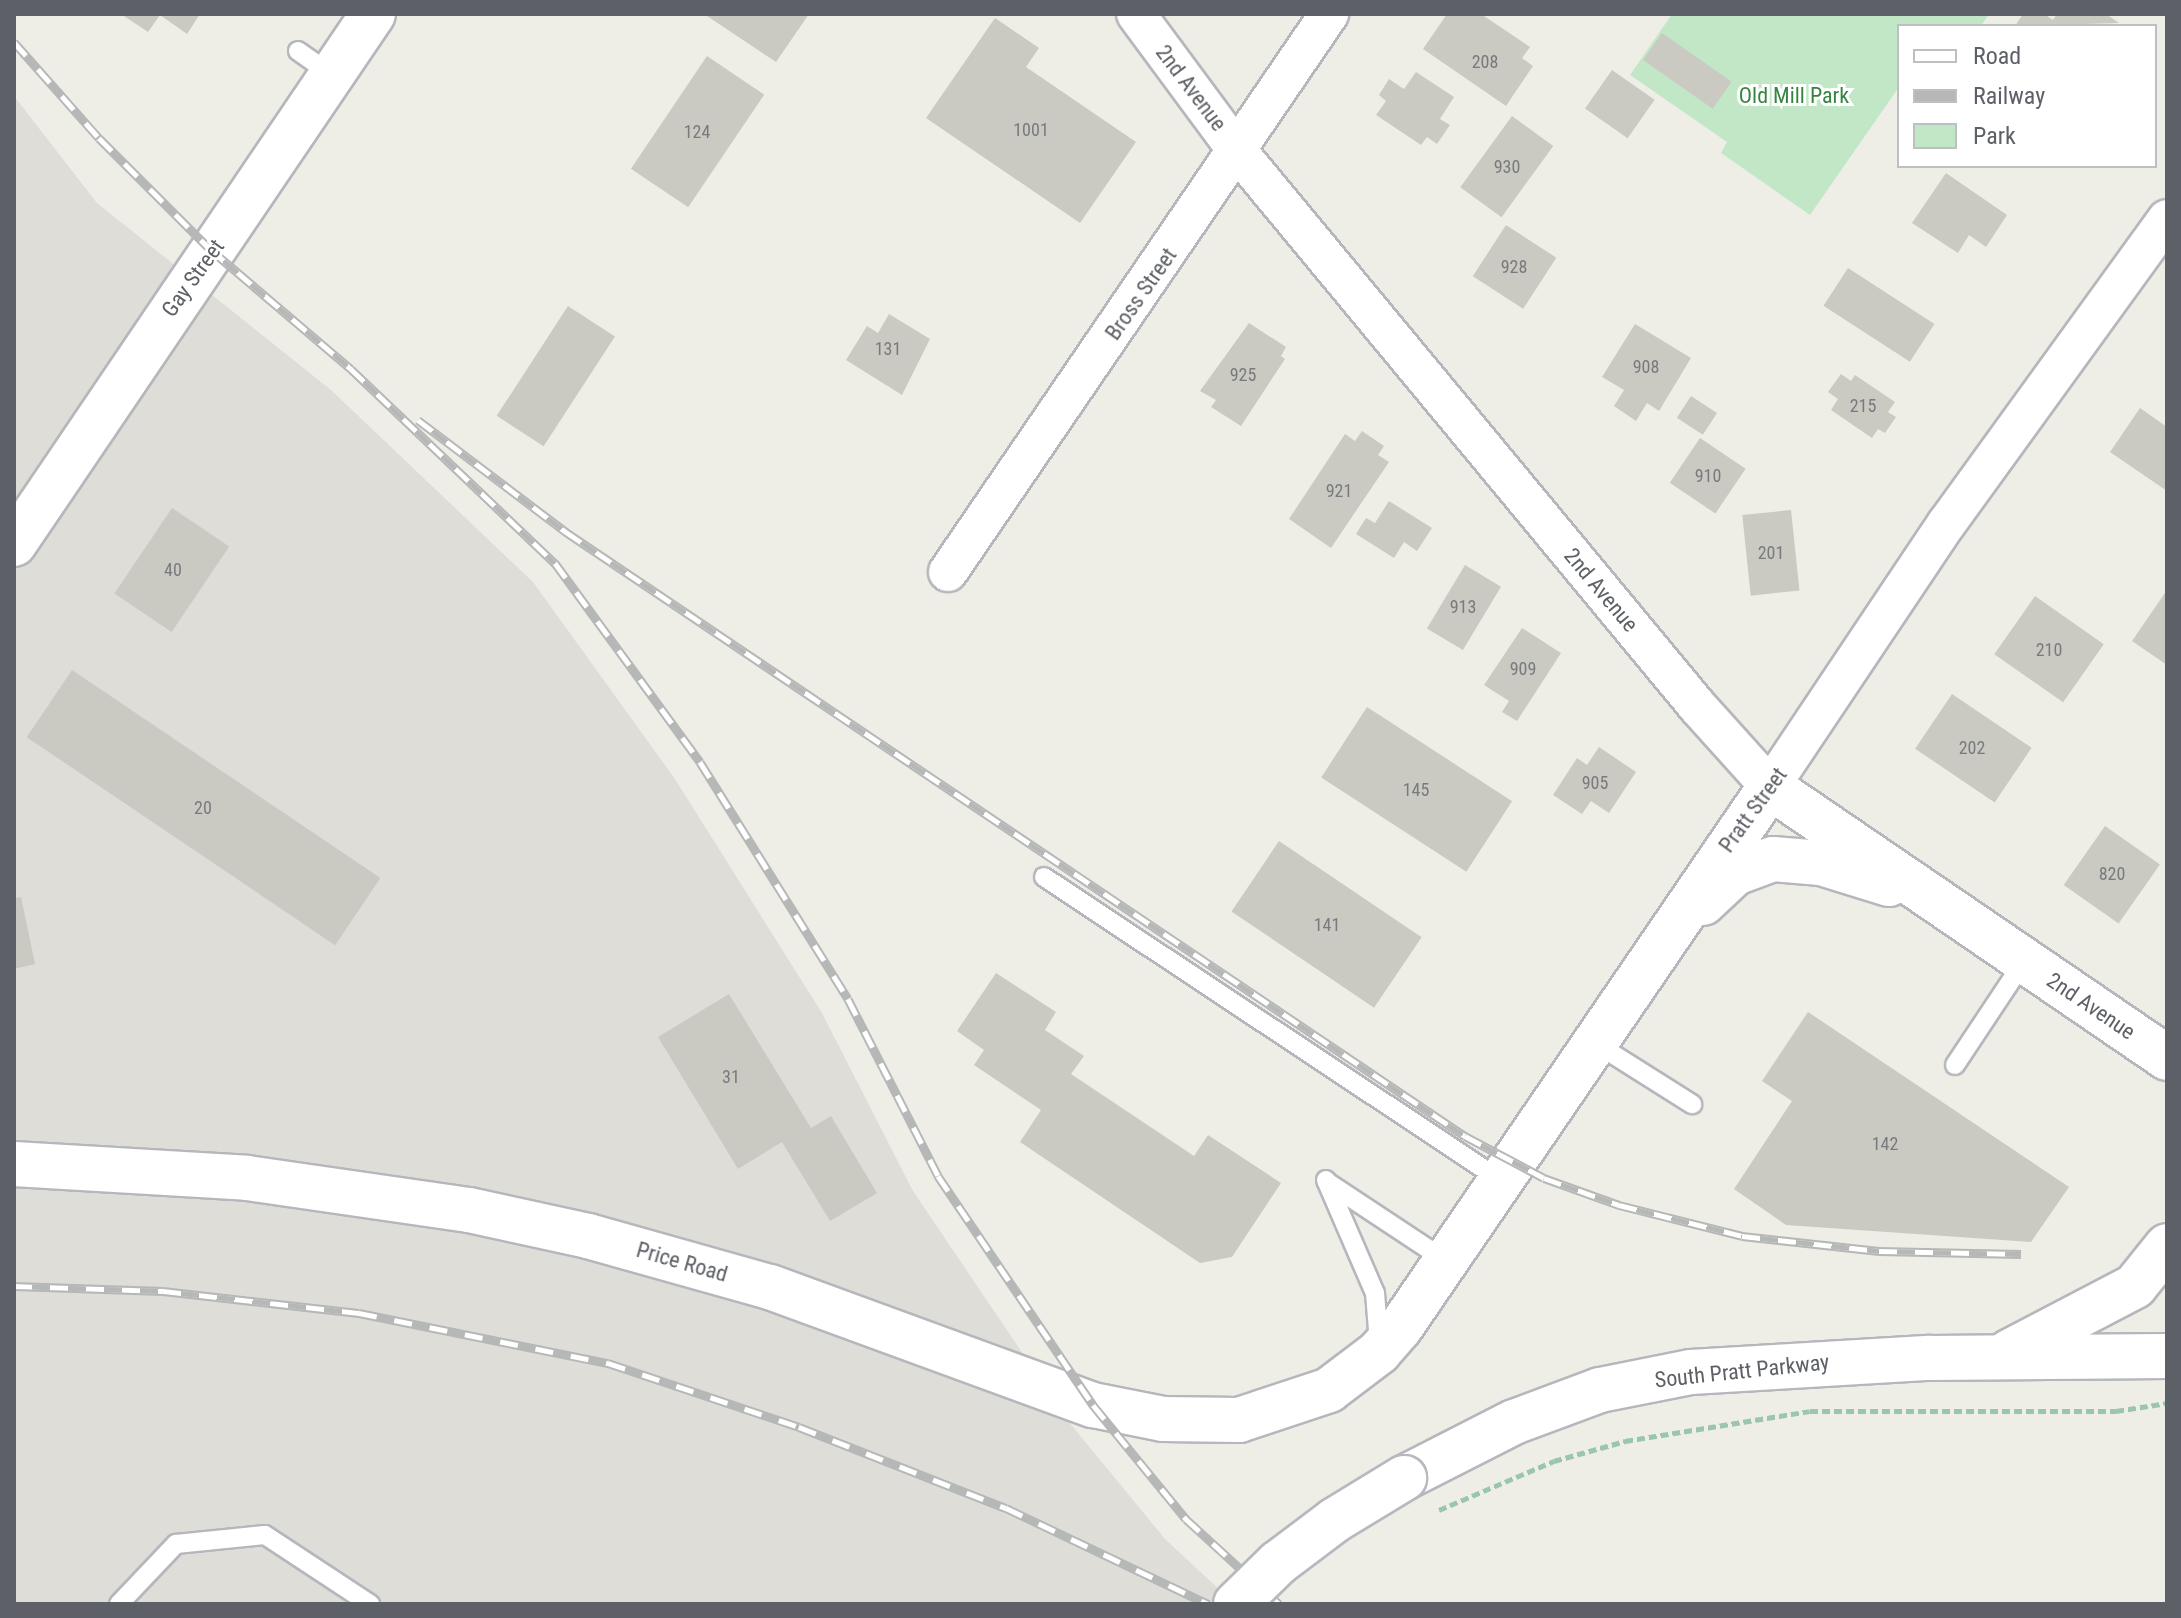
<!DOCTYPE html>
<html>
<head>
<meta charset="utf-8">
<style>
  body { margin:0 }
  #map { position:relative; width:2181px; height:1618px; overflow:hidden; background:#efeee6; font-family:"Roboto Condensed",sans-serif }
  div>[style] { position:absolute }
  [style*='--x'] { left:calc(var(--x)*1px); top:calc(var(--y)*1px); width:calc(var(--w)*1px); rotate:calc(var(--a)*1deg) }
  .industrial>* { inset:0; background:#deddd8 }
  .green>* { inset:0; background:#c2e7c6 }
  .building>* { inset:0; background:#cac9c2; transform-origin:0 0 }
  .path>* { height:5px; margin-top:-2.5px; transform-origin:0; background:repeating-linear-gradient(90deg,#9ac6ab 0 8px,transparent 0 12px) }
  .roads { filter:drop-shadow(2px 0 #b6b7bc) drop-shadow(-2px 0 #b6b7bc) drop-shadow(0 2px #b6b7bc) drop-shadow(0 -2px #b6b7bc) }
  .service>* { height:18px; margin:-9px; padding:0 9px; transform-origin:9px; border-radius:9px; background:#fff }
  .minor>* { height:38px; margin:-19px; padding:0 19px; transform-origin:19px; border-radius:19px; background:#fff }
  .tertiary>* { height:44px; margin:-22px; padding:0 22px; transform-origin:22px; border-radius:22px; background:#fff }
  .secondary>* { height:44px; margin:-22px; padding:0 22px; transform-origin:22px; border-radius:22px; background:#fff }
  .rail>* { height:9px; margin-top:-4.5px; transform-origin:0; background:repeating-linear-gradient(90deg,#fff 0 18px,#b6b7b7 0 36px); box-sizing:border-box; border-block:2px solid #b6b7b7 }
  .bridges { filter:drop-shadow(2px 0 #b7b9bf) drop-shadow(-2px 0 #b7b9bf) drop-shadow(0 2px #b7b9bf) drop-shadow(0 -2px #b7b9bf) }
  .secondary-bridge>* { height:44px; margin:-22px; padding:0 22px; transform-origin:22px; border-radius:22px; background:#fff }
  span { translate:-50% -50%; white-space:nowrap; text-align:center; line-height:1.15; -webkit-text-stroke:6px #fff; paint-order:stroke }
  .number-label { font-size:18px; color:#787a7d }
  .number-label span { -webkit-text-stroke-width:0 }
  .street-label { font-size:22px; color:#5d6066 }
  .park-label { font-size:22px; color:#358541 }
  .frame { position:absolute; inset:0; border:16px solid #5d6066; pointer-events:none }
  .legend { position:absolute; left:1897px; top:24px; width:260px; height:144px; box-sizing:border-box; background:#fff; border:2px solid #bebfc2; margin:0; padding:10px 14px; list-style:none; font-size:24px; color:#5d6066 }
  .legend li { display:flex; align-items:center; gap:16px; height:40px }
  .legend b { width:40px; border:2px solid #bebfc2 }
</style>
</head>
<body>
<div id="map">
  <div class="industrial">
    <div style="clip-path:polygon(14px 96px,97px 203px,331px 390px,533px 582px,675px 779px,822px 1013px,913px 1191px,1069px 1422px,1165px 1539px,1235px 1604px,14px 1604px)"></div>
  </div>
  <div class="green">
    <div style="clip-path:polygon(1672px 14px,1989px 14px,1981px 26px,1899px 26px,1899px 87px,1810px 215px,1721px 153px,1727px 142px,1630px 75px)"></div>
  </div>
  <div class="building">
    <div style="clip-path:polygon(121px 14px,200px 14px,187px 34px,160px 15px,148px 32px)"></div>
    <div style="clip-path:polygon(704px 14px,809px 14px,776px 62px)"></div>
    <div style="clip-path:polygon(1447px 14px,1481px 14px,1530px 47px,1522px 58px,1533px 66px,1506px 106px,1423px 49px)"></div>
    <div style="clip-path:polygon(2023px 14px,2044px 14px,2053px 20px,2057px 14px,2106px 14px,2119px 23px,2015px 26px)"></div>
    <div style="clip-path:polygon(995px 18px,1039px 48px,1026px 67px,1136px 142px,1080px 223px,926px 118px)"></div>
    <div style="left:1662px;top:33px;width:85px;height:33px;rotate:35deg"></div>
    <div style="left:707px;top:56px;width:69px;height:136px;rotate:34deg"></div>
    <div style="left:1612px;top:70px;width:52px;height:47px;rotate:35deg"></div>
    <div style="clip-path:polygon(1416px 72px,1454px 97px,1440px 119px,1450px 125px,1437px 144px,1427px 137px,1421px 145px,1376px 115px,1386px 101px,1379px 95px,1389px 79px,1404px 89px)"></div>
    <div style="left:1512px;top:116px;width:51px;height:88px;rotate:36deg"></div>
    <div style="clip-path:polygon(1946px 173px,2007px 215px,1986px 247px,1969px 235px,1958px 253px,1912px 223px)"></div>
    <div style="left:1506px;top:225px;width:60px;height:61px;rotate:33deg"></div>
    <div style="left:1848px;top:268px;width:103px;height:45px;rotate:33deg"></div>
    <div style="left:568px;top:306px;width:56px;height:131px;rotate:33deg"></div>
    <div style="clip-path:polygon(889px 314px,930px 339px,902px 395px,846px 360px,867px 326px,878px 333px)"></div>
    <div style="clip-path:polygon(1249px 323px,1286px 347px,1281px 356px,1285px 359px,1241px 426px,1211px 407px,1216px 400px,1200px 391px)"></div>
    <div style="clip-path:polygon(1635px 324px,1691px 358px,1659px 411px,1647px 403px,1636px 421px,1614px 406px,1624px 390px,1602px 377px)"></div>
    <div style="clip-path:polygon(1841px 374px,1851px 381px,1855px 375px,1895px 402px,1888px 412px,1896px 417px,1885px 433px,1878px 429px,1872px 438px,1831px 410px,1838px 399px,1828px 392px)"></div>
    <div style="left:1691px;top:396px;width:31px;height:26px;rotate:33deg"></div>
    <div style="clip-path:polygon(2140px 408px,2167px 427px,2167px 491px,2110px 452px)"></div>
    <div style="clip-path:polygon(1362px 431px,1384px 446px,1378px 455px,1389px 462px,1331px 548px,1289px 519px,1345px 434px,1355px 441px)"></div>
    <div style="left:1700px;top:438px;width:55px;height:54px;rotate:34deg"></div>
    <div style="clip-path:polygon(1389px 501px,1432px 528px,1417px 551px,1404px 542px,1394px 558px,1356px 534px,1366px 518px,1375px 523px)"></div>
    <div style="left:172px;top:508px;width:69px;height:103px;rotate:34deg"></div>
    <div style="left:1791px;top:510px;width:81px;height:49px;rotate:84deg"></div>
    <div style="left:1465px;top:565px;width:42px;height:74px;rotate:31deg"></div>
    <div style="clip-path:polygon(2167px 590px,2167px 665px,2132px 641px)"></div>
    <div style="left:2035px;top:596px;width:84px;height:71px;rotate:35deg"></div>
    <div style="clip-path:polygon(1522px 628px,1561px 653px,1517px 721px,1502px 712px,1509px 701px,1484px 685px)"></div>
    <div style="left:72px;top:670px;width:372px;height:81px;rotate:34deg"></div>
    <div style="left:1952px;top:694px;width:96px;height:66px;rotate:34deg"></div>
    <div style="left:1367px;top:707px;width:173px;height:84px;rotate:33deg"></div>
    <div style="clip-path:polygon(1599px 747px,1636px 772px,1609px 813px,1591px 801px,1582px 814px,1553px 795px,1577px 758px,1587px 765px)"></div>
    <div style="left:2105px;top:826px;width:67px;height:72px;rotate:35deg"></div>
    <div style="left:1279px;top:841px;width:172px;height:85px;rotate:34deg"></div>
    <div style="clip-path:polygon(21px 897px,35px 964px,14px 969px,14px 898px)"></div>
    <div style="clip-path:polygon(996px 973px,1056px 1012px,1045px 1030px,1084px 1056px,1071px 1074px,1194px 1156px,1208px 1135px,1281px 1183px,1232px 1257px,1200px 1263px,1020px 1142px,1041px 1110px,974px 1065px,984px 1050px,957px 1031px)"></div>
    <div style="clip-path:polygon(729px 994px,811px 1128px,831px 1116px,877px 1193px,830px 1221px,782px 1142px,738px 1169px,658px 1037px)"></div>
    <div style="clip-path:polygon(1808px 1012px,2069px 1187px,2031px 1242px,1786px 1225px,1734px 1189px,1792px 1101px,1762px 1081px)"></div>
  </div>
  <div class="path">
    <div style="--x:1439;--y:1510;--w:125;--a:-23.1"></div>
    <div style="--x:1554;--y:1461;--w:74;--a:-15.7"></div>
    <div style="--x:1625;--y:1441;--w:187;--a:-9.2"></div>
    <div style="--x:1810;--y:1411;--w:306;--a:0"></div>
    <div style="--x:2116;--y:1411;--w:52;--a:-8.9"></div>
  </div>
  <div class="roads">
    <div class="service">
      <div style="--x:298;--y:51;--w:42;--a:35.2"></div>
      <div style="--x:1044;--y:877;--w:546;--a:33.57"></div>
      <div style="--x:1595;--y:1043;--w:115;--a:32.2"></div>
      <div style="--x:1955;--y:1065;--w:125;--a:-56.4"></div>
      <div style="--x:1326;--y:1180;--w:123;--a:66.6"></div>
      <div style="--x:1375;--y:1293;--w:50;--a:85.4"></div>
      <div style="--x:1327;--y:1182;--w:141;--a:33.5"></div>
      <div style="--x:119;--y:1604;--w:83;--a:-46.5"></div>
      <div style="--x:176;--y:1544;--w:89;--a:-5.8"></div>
      <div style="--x:265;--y:1535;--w:126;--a:33.3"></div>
    </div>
    <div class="minor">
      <div style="--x:1136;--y:14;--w:173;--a:53.5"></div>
      <div style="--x:1239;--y:153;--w:719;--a:50.36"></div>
      <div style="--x:1698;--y:707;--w:108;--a:48"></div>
      <div style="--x:1770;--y:787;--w:318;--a:-56.2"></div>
      <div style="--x:1947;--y:523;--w:375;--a:-54.1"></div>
      <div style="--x:948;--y:572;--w:676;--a:-55.67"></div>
    </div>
    <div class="tertiary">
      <div style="--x:14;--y:544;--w:640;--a:-55.89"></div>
      <div style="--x:1703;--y:903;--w:44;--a:-43.2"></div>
      <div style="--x:1735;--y:873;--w:40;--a:-20.2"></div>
      <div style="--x:1773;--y:859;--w:48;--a:4.8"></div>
      <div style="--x:1821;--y:863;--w:71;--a:17.2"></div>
      <div style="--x:14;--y:1164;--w:233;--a:3.4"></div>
      <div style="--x:247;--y:1178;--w:224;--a:8.2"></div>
      <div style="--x:469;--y:1210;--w:122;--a:12.3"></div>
      <div style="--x:588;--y:1236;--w:189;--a:15.7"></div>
      <div style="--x:770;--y:1287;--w:344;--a:20.1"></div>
      <div style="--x:1093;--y:1405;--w:71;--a:11.3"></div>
      <div style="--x:1163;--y:1419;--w:76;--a:0.8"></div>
      <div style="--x:1239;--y:1420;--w:95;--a:-18.4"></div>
      <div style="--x:1329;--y:1390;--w:63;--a:-37.2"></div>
      <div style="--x:1379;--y:1352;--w:32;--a:-49"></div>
      <div style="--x:1400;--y:1328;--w:655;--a:-55.63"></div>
      <div style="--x:1770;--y:787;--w:481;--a:34.3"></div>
    </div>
    <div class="secondary">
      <div style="--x:2009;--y:1352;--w:142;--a:-27.6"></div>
      <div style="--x:2135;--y:1286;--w:51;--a:-51.3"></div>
      <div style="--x:1404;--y:1478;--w:123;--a:-27"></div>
      <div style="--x:1514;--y:1422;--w:92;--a:-20.4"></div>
      <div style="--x:1600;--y:1390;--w:93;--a:-11.2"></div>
      <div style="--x:1691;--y:1372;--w:239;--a:-3.4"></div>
      <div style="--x:1930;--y:1358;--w:237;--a:-0.5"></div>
    </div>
  </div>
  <div class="rail">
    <div style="--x:14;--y:42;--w:128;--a:48.5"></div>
    <div style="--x:99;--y:138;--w:157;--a:45"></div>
    <div style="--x:210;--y:249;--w:185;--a:40.4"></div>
    <div style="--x:351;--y:369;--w:282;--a:43.6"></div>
    <div style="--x:555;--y:563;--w:246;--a:53.9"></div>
    <div style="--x:700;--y:762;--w:279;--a:58"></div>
    <div style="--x:848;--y:999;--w:199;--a:63"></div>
    <div style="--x:938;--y:1176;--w:277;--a:55.9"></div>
    <div style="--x:1093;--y:1405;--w:147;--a:50.8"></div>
    <div style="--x:1186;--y:1519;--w:126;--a:42.4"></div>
    <div style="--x:418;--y:420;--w:186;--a:37.1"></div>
    <div style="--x:566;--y:532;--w:1083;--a:33.9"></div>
    <div style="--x:1465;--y:1136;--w:89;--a:28"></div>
    <div style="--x:1544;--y:1178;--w:80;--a:19.8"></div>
    <div style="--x:1619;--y:1205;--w:127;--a:14.1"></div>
    <div style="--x:1742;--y:1236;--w:138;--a:6.2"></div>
    <div style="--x:1879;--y:1251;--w:142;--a:1.2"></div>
    <div style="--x:14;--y:1286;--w:149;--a:1.9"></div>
    <div style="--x:163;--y:1291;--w:197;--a:6.4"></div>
    <div style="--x:359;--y:1313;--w:254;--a:11.4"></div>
    <div style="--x:608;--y:1363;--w:201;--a:18.5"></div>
    <div style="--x:799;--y:1427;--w:222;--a:21.4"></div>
    <div style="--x:1006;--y:1508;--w:224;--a:25.4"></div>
  </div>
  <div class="bridges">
    <div class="secondary-bridge">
      <div style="--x:1236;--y:1604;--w:59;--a:-44.3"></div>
      <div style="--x:1278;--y:1563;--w:71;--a:-37"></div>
      <div style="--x:1335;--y:1520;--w:81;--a:-31.3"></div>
    </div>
  </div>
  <div class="number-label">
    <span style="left:1485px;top:62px">208</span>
    <span style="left:1031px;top:130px">1001</span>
    <span style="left:697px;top:132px">124</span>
    <span style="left:1507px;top:167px">930</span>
    <span style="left:1514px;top:267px">928</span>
    <span style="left:888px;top:349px">131</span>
    <span style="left:1646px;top:367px">908</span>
    <span style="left:1243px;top:375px">925</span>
    <span style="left:1863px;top:406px">215</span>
    <span style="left:1708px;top:476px">910</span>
    <span style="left:1339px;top:491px">921</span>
    <span style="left:1771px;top:553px">201</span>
    <span style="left:173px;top:570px">40</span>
    <span style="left:1463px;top:607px">913</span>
    <span style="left:2049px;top:650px">210</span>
    <span style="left:1523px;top:669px">909</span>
    <span style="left:1972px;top:748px">202</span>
    <span style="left:1595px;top:783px">905</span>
    <span style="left:1416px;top:790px">145</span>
    <span style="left:203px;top:808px">20</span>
    <span style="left:2112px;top:874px">820</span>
    <span style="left:1327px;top:925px">141</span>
    <span style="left:731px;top:1077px">31</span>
    <span style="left:1885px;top:1144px">142</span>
  </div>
  <div class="street-label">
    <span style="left:1191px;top:88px;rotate:53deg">2nd Avenue</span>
    <span style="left:193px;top:278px;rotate:-54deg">Gay Street</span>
    <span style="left:1141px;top:294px;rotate:-55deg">Bross Street</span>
    <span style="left:1601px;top:590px;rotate:50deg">2nd Avenue</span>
    <span style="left:1753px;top:810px;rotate:-54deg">Pratt Street</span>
    <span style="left:2091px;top:1006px;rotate:34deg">2nd Avenue</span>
    <span style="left:682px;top:1262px;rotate:16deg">Price Road</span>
    <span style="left:1742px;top:1371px;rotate:-6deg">South Pratt Parkway</span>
  </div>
  <div class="park-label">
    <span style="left:1794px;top:96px">Old Mill Park</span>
  </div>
  <div class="frame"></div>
  <ul class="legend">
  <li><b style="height:10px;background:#fff"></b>Road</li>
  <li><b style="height:10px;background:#b6b7b7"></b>Railway</li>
  <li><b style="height:22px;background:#c2e7c6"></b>Park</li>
  </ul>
</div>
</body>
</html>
